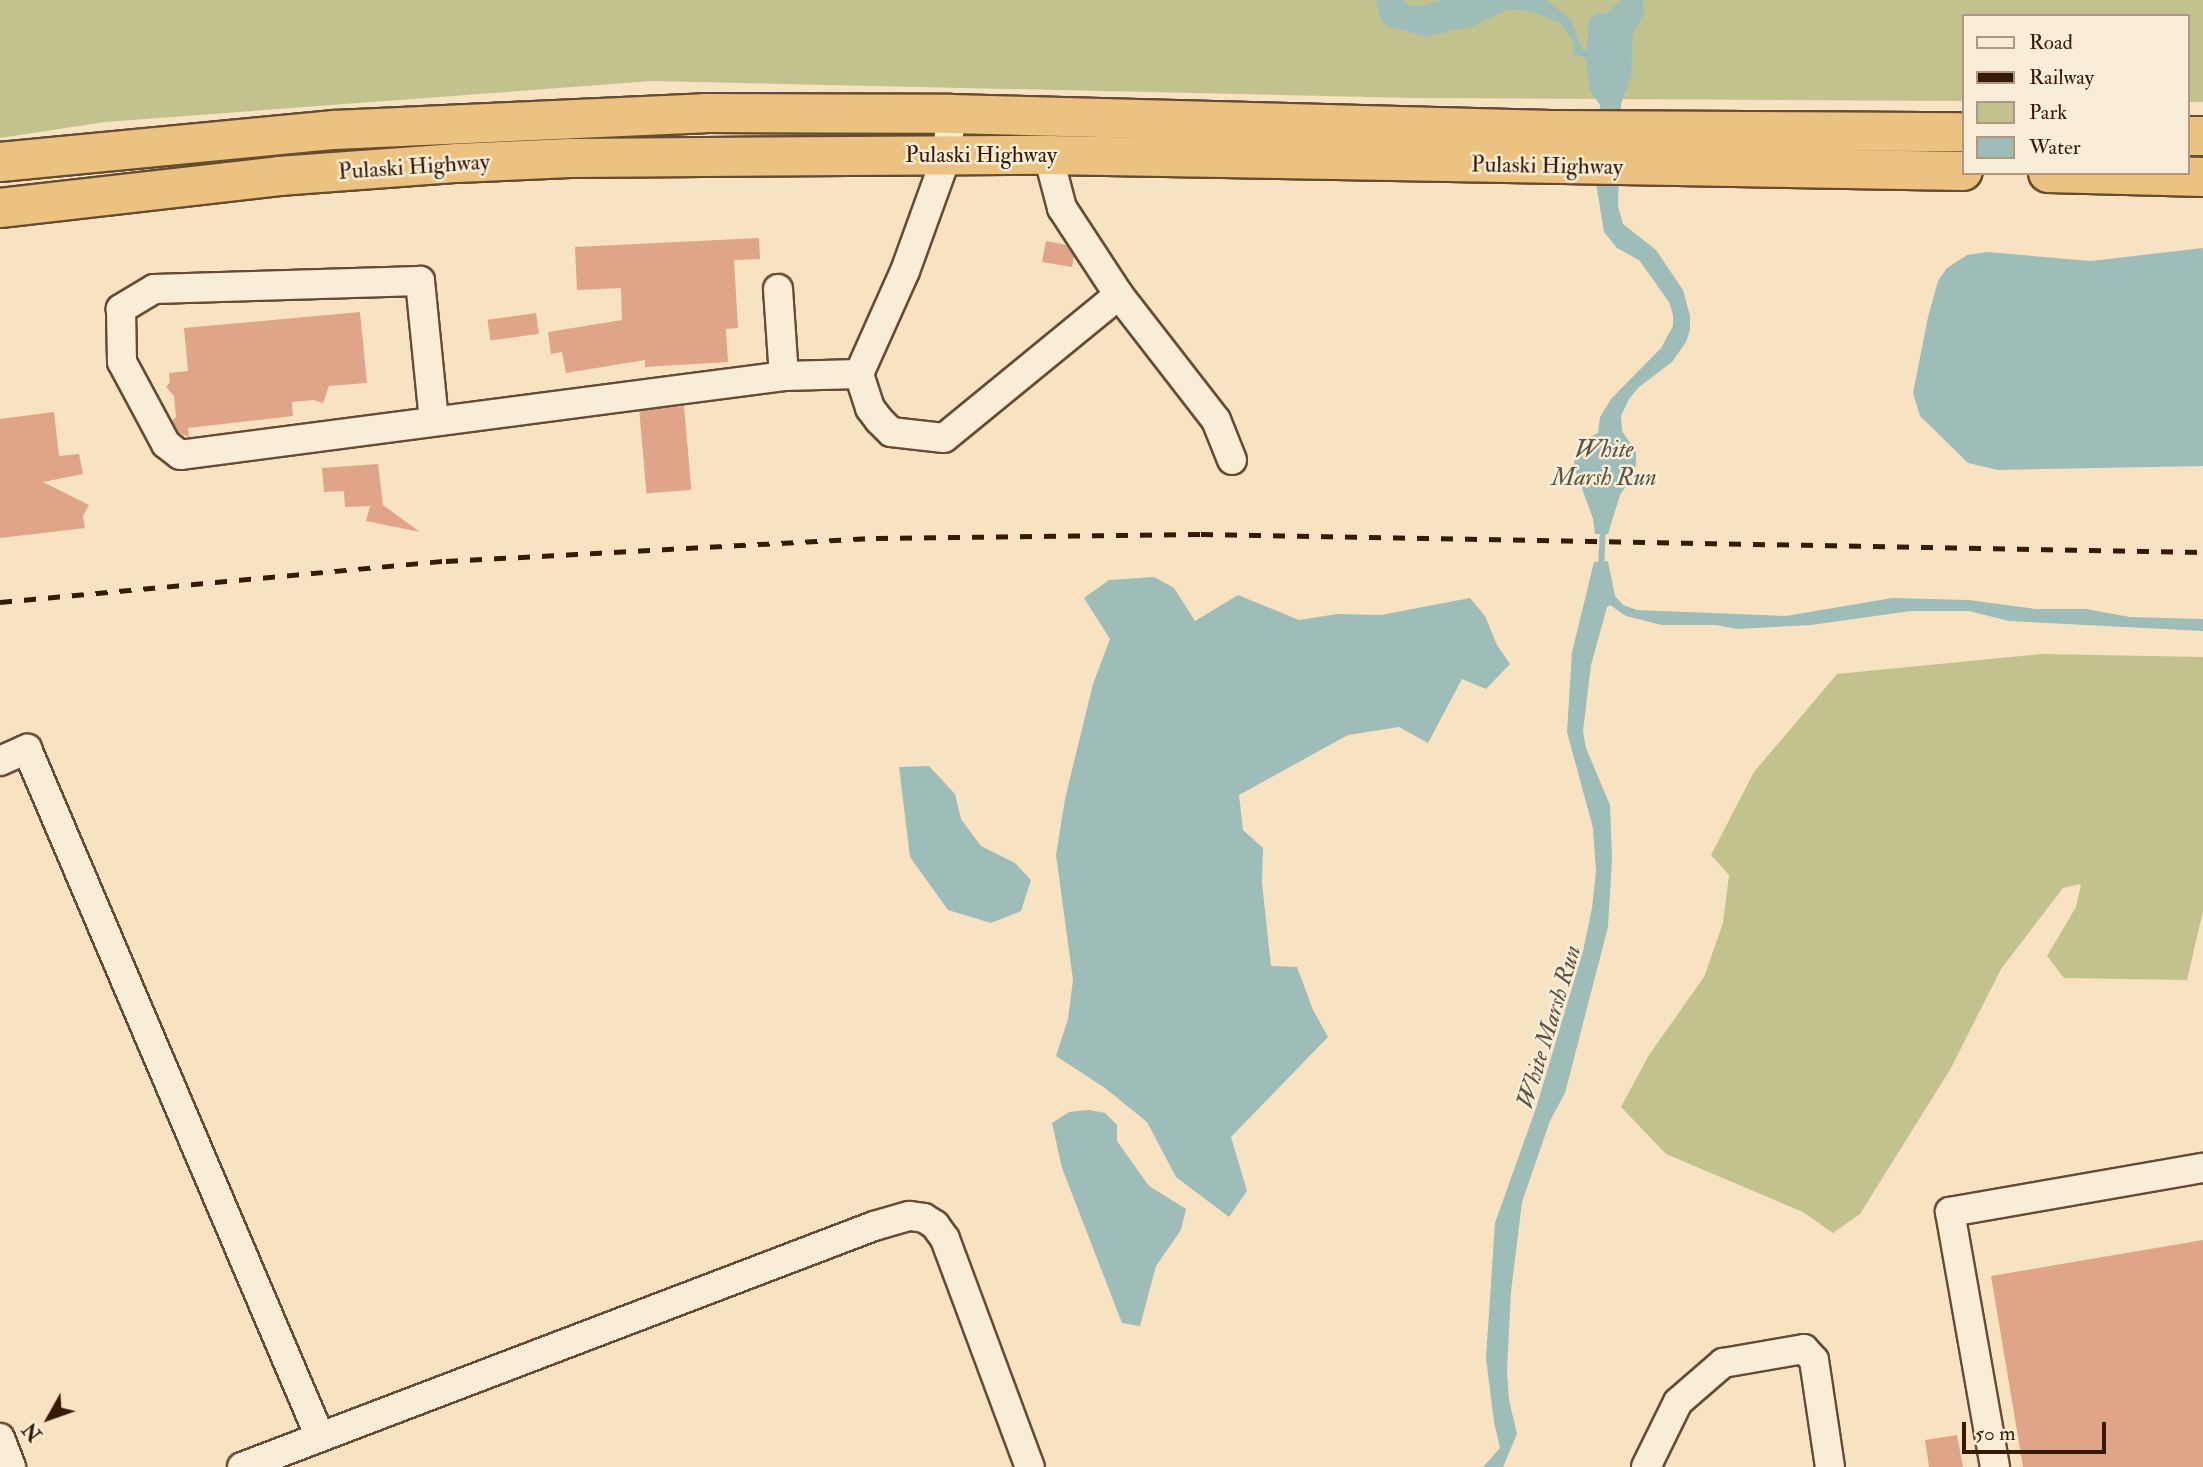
<!DOCTYPE html>
<html>
<head>
<meta charset="utf-8">
<style>
  body { margin:0 }
  #map { position:relative; width:2203px; height:1467px; overflow:hidden; background:#f7e3c2; font-family:"IM FELL Double Pica",serif }
  div>[style] { position:absolute }
  [style*='--x'] { left:calc(var(--x)*1px); top:calc(var(--y)*1px); width:calc(var(--w)*1px); rotate:calc(var(--a)*1deg) }
  .green>* { inset:0; background:#c2c28f }
  .water>* { inset:0; background:#9ebdb8 }
  .stream>* { height:6px; margin:-3px; padding:0 3px; transform-origin:3px; border-radius:3px; background:#9ebdb8 }
  .building>* { inset:0; background:#e0a488; transform-origin:0 0 }
  .roads { filter:drop-shadow(2px 0 #664c34) drop-shadow(-2px 0 #664c34) drop-shadow(0 2px #664c34) drop-shadow(0 -2px #664c34) }
  .minor>* { height:28px; margin:-14px; padding:0 14px; transform-origin:14px; border-radius:14px; background:#faedd7 }
  .highway>* { height:38px; margin:-19px; padding:0 19px; transform-origin:19px; border-radius:19px; background:#ecc281 }
  .rail>* { height:5px; margin-top:-2.5px; transform-origin:0; background:repeating-linear-gradient(90deg,#361a04 0 12px,transparent 0 24px) }
  span { translate:-50% -50%; white-space:nowrap; text-align:center; line-height:1.15; -webkit-text-stroke:5px #faedd7; paint-order:stroke }
  .street-label { font-size:23px; color:#361a04 }
  .water-label { font-size:24px; color:#5a5343; font-style:italic }
  .legend { position:absolute; left:1962px; top:14px; width:228px; height:161px; box-sizing:border-box; background:#faedd7; border:2px solid #ac9983; margin:0; padding:9px 12px; list-style:none; font-size:21px; color:#361a04 }
  .legend li { display:flex; align-items:center; gap:14px; height:35px }
  .legend b { width:35px; border:2px solid #ac9983 }
  .north { position:absolute; left:14px; top:1383px; width:70px; height:70px; -webkit-text-stroke:5px #faedd7; paint-order:stroke; rotate:230deg; font-size:19px; font-weight:700; line-height:28px; text-align:center; color:#361a04 }
  .north::after { content:''; display:block; margin:auto; width:24px; height:32px; background:#361a04; clip-path:polygon(50% 0,100% 100%,50% 72%,0 100%) }
  .scale { position:absolute; left:1962px; top:1422px; width:144px; height:32px; box-sizing:border-box; border:4px solid #361a04; border-top:0; padding-left:9px; font-size:21px; line-height:24px; white-space:nowrap; color:#361a04; -webkit-text-stroke:5px #faedd7; paint-order:stroke }
</style>
</head>
<body>
<div id="map">
  <div class="green">
    <div style="clip-path:polygon(0 0,2203px 0,2203px 102px,2187px 102px,2187px 16px,1963px 16px,1963px 101px,1413px 98px,653px 81px,105px 122px,0 138px)"></div>
    <div style="clip-path:polygon(2043px 654px,2203px 657px,2203px 911px,2187px 980px,2064px 978px,2047px 956px,2076px 907px,2081px 884px,2063px 888px,2001px 969px,1951px 1068px,1860px 1214px,1833px 1233px,1803px 1212px,1666px 1154px,1621px 1107px,1649px 1055px,1704px 977px,1723px 923px,1729px 875px,1711px 855px,1754px 772px,1837px 674px)"></div>
  </div>
  <div class="water">
    <div style="clip-path:polygon(1376px 0,1404px 0,1409px 5px,1422px 6px,1442px 0,1547px 0,1571px 20px,1582px 49px,1587px 50px,1589px 20px,1596px 14px,1607px 13px,1620px 0,1643px 0,1644px 13px,1633px 33px,1631px 77px,1621px 104px,1618px 206px,1623px 224px,1656px 250px,1683px 290px,1690px 316px,1690px 330px,1686px 342px,1672px 362px,1639px 387px,1629px 399px,1621px 416px,1622px 431px,1636px 452px,1636px 463px,1634px 475px,1620px 495px,1608px 534px,1595px 534px,1593px 519px,1574px 466px,1575px 454px,1588px 438px,1598px 433px,1600px 417px,1611px 399px,1661px 348px,1673px 326px,1673px 315px,1669px 302px,1639px 260px,1617px 248px,1604px 232px,1596px 183px,1600px 105px,1590px 91px,1586px 58px,1573px 54px,1574px 42px,1560px 23px,1532px 11px,1509px 9px,1473px 26px,1427px 37px,1389px 27px,1381px 20px)"></div>
    <div style="clip-path:polygon(2203px 248px,2203px 466px,1998px 470px,1968px 463px,1920px 416px,1913px 393px,1928px 317px,1938px 281px,1947px 268px,1967px 255px,1987px 252px,2091px 261px)"></div>
    <div style="clip-path:polygon(1608px 561px,1615px 596px,1623px 605px,1637px 610px,1786px 616px,1892px 598px,1969px 600px,2036px 609px,2086px 609px,2130px 617px,2203px 619px,2203px 631px,2009px 621px,1969px 611px,1911px 611px,1811px 625px,1737px 629px,1716px 625px,1662px 625px,1626px 616px,1610px 605px,1607px 607px,1591px 665px,1583px 731px,1586px 748px,1610px 805px,1612px 859px,1608px 927px,1565px 1093px,1550px 1121px,1522px 1202px,1511px 1292px,1507px 1370px,1509px 1400px,1517px 1434px,1503px 1467px,1483px 1467px,1500px 1448px,1494px 1422px,1486px 1358px,1495px 1223px,1536px 1108px,1583px 951px,1592px 908px,1596px 871px,1593px 828px,1567px 732px,1572px 652px,1594px 562px)"></div>
    <div style="clip-path:polygon(1154px 577px,1174px 588px,1195px 621px,1238px 595px,1299px 620px,1337px 614px,1381px 615px,1470px 598px,1485px 616px,1497px 645px,1510px 664px,1486px 689px,1462px 679px,1428px 743px,1399px 727px,1348px 735px,1239px 795px,1243px 830px,1263px 848px,1262px 883px,1271px 966px,1297px 967px,1313px 1010px,1328px 1037px,1231px 1137px,1247px 1191px,1229px 1217px,1176px 1177px,1147px 1122px,1105px 1088px,1056px 1056px,1068px 1019px,1073px 980px,1056px 855px,1065px 799px,1093px 684px,1110px 639px,1084px 598px,1109px 580px)"></div>
    <div style="clip-path:polygon(929px 766px,955px 794px,961px 819px,981px 846px,1015px 863px,1031px 880px,1021px 911px,991px 923px,948px 910px,910px 857px,899px 767px)"></div>
    <div style="clip-path:polygon(1089px 1110px,1105px 1113px,1117px 1125px,1117px 1141px,1149px 1186px,1186px 1209px,1181px 1230px,1156px 1266px,1140px 1326px,1122px 1323px,1062px 1168px,1052px 1123px,1069px 1112px)"></div>
  </div>
  <div class="stream">
    <div style="--x:1601;--y:568;--w:41;--a:-87.2"></div>
  </div>
  <div class="building">
    <div style="clip-path:polygon(759px 238px,760px 259px,734px 260px,738px 328px,726px 329px,728px 362px,645px 367px,645px 360px,566px 373px,562px 352px,551px 354px,548px 332px,622px 320px,621px 288px,577px 290px,575px 247px)"></div>
    <div style="clip-path:polygon(1046px 241px,1066px 245px,1074px 256px,1072px 267px,1042px 262px)"></div>
    <div style="clip-path:polygon(360px 312px,367px 383px,329px 386px,323px 403px,313px 400px,292px 402px,293px 416px,188px 428px,189px 437px,179px 433px,172px 421px,176px 417px,174px 396px,166px 387px,170px 382px,169px 373px,188px 371px,184px 328px)"></div>
    <div style="left:536px;top:313px;width:21px;height:49px;rotate:82deg"></div>
    <div style="left:684px;top:406px;width:84px;height:45px;rotate:85deg"></div>
    <div style="clip-path:polygon(54px 412px,59px 456px,79px 454px,83px 474px,43px 482px,89px 505px,83px 516px,85px 528px,0 538px,0 419px)"></div>
    <div style="clip-path:polygon(378px 464px,383px 505px,420px 532px,366px 521px,370px 506px,345px 507px,344px 491px,324px 492px,322px 468px)"></div>
    <div style="clip-path:polygon(2203px 1240px,2203px 1467px,2023px 1467px,1991px 1276px)"></div>
    <div style="clip-path:polygon(1957px 1435px,1963px 1467px,1929px 1467px,1925px 1440px)"></div>
  </div>
  <div class="roads">
    <div class="minor">
      <div style="--x:951;--y:114;--w:41;--a:95.6"></div>
      <div style="--x:947;--y:155;--w:123;--a:109.9"></div>
      <div style="--x:905;--y:271;--w:113;--a:114.1"></div>
      <div style="--x:859;--y:374;--w:36;--a:72"></div>
      <div style="--x:870;--y:408;--w:15;--a:53"></div>
      <div style="--x:879;--y:420;--w:17;--a:45"></div>
      <div style="--x:891;--y:432;--w:53;--a:6.5"></div>
      <div style="--x:944;--y:438;--w:226;--a:-39.3"></div>
      <div style="--x:1048;--y:155;--w:55;--a:75.2"></div>
      <div style="--x:1062;--y:208;--w:104;--a:56.8"></div>
      <div style="--x:1119;--y:295;--w:158;--a:52.2"></div>
      <div style="--x:1216;--y:420;--w:43;--a:68.2"></div>
      <div style="--x:778;--y:289;--w:87;--a:86.1"></div>
      <div style="--x:434;--y:421;--w:141;--a:-95.7"></div>
      <div style="--x:420;--y:281;--w:266;--a:178.3"></div>
      <div style="--x:154;--y:289;--w:39;--a:149"></div>
      <div style="--x:121;--y:309;--w:53;--a:88.9"></div>
      <div style="--x:122;--y:362;--w:93;--a:61.8"></div>
      <div style="--x:166;--y:444;--w:18;--a:38"></div>
      <div style="--x:180;--y:455;--w:609;--a:-7.45"></div>
      <div style="--x:784;--y:376;--w:75;--a:-1.5"></div>
      <div style="--x:0;--y:761;--w:30;--a:-24"></div>
      <div style="--x:27;--y:749;--w:748;--a:66.93"></div>
      <div style="--x:0;--y:1438;--w:31;--a:69"></div>
      <div style="--x:242;--y:1467;--w:676;--a:-20.87"></div>
      <div style="--x:874;--y:1226;--w:37;--a:-16"></div>
      <div style="--x:910;--y:1216;--w:14;--a:8"></div>
      <div style="--x:924;--y:1218;--w:13;--a:32"></div>
      <div style="--x:935;--y:1225;--w:17;--a:54"></div>
      <div style="--x:945;--y:1239;--w:243;--a:69.6"></div>
      <div style="--x:1646;--y:1467;--w:72;--a:-63.8"></div>
      <div style="--x:1678;--y:1402;--w:60;--a:-40.9"></div>
      <div style="--x:1723;--y:1363;--w:82;--a:-9.8"></div>
      <div style="--x:1804;--y:1349;--w:15;--a:48"></div>
      <div style="--x:1814;--y:1360;--w:108;--a:81.5"></div>
      <div style="--x:1995;--y:1467;--w:259;--a:-100"></div>
      <div style="--x:1950;--y:1212;--w:257;--a:-9.9"></div>
    </div>
    <div class="highway">
      <div style="--x:2187;--y:136;--w:16;--a:0"></div>
      <div style="--x:0;--y:162;--w:336;--a:-5.5"></div>
      <div style="--x:334;--y:130;--w:371;--a:-2.6"></div>
      <div style="--x:705;--y:113;--w:246;--a:0.2"></div>
      <div style="--x:951;--y:114;--w:600;--a:1.53"></div>
      <div style="--x:1551;--y:130;--w:412;--a:0.3"></div>
      <div style="--x:2048;--y:173;--w:155;--a:1.5"></div>
      <div style="--x:0;--y:208;--w:281;--a:-6.5"></div>
      <div style="--x:279;--y:176;--w:179;--a:-4.2"></div>
      <div style="--x:458;--y:163;--w:112;--a:-2.6"></div>
      <div style="--x:570;--y:158;--w:478;--a:-0.4"></div>
      <div style="--x:1048;--y:155;--w:915;--a:1"></div>
    </div>
  </div>
  <div class="rail">
    <div style="--x:0;--y:602;--w:448;--a:-5.3"></div>
    <div style="--x:446;--y:561;--w:431;--a:-3.1"></div>
    <div style="--x:876;--y:538;--w:325;--a:-0.7"></div>
    <div style="--x:1201;--y:534;--w:1002;--a:1.03"></div>
  </div>
  <div class="street-label">
    <span style="left:981px;top:155px">Pulaski Highway</span>
    <span style="left:1547px;top:166px;rotate:1deg">Pulaski Highway</span>
    <span style="left:414px;top:167px;rotate:-4deg">Pulaski Highway</span>
  </div>
  <div class="water-label">
    <span style="left:1604px;top:464px">White<br>Marsh Run</span>
    <span style="left:1549px;top:1027px;rotate:-73deg">White Marsh Run</span>
  </div>
  <ul class="legend">
  <li><b style="height:9px;background:#faedd7"></b>Road</li>
  <li><b style="height:9px;background:#361a04"></b>Railway</li>
  <li><b style="height:19px;background:#c2c28f"></b>Park</li>
  <li><b style="height:19px;background:#9ebdb8"></b>Water</li>
  </ul>
  <div class="north">N</div>
  <div class="scale">50 m</div>
</div>
</body>
</html>
